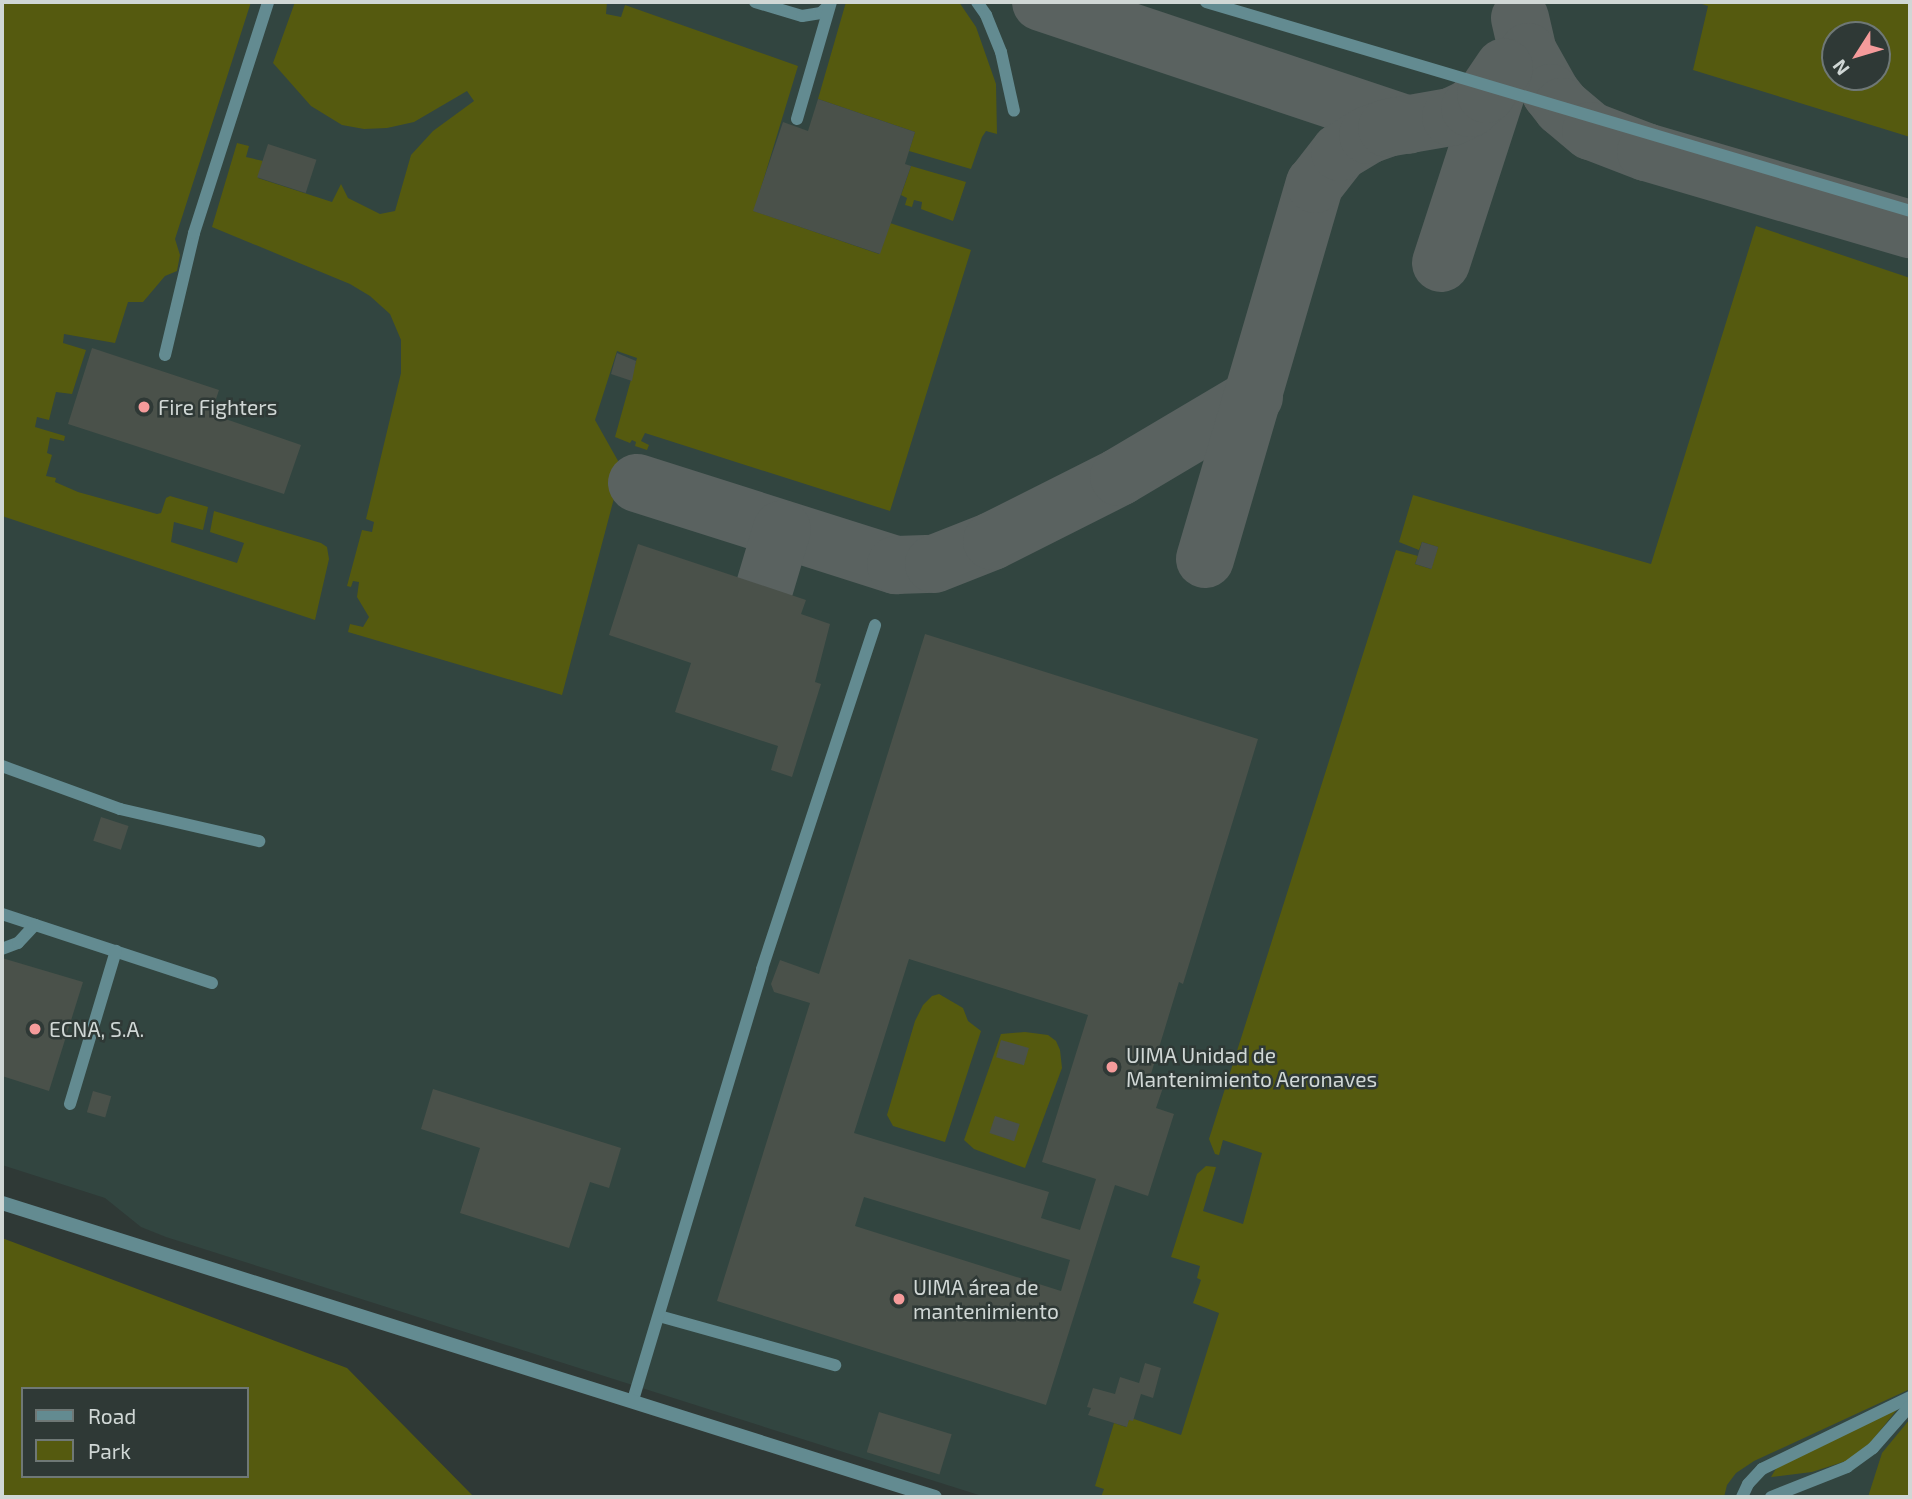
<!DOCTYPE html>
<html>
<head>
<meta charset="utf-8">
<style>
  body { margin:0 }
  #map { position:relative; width:1912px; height:1499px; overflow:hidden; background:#2f3936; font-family:"Exo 2",sans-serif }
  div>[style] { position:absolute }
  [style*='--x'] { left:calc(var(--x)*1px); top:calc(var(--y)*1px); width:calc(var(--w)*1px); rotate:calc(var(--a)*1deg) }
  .built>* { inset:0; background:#324540 }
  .green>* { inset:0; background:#555a0f }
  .taxiway>* { height:58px; margin:-29px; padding:0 29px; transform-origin:29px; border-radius:29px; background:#5a6260 }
  .building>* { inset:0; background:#4a514a; transform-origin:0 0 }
  .lane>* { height:12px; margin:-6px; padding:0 6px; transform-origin:6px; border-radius:6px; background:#638b91 }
  .street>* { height:14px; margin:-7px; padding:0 7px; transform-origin:7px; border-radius:7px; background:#638b91 }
  .dots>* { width:19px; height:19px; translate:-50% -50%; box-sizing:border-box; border:4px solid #2f3936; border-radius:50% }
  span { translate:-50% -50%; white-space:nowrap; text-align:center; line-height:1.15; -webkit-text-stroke:5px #2f3936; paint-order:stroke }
  .poi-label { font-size:21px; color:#d0d7d5 }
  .left { translate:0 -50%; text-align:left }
  .frame { position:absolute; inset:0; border:4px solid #d0d7d5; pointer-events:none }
  .legend { position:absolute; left:21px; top:1387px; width:228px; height:91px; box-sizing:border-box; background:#2f3936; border:2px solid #6f7876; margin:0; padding:9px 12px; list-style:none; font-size:21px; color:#d0d7d5 }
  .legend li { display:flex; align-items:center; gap:14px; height:35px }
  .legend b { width:35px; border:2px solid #6f7876 }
  .north { position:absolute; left:1821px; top:21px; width:70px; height:70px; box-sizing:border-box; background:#2f3936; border:2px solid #6f7876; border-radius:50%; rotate:233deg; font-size:19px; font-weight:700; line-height:28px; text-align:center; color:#d0d7d5 }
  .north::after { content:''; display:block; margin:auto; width:24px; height:32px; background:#f59b9b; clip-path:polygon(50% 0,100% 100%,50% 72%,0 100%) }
</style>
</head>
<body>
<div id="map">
  <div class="built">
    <div style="clip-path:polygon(evenodd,2px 2px,1910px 2px,1910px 1497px,985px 1497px,166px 1237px,141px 1227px,105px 1198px,2px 1165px,2px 2px,1835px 35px,1877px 35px,1877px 77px,1835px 77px,1835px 35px)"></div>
  </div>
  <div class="green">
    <div style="clip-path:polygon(2px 2px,251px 2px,175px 239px,180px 255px,177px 271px,165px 276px,143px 302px,128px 302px,115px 343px,64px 334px,63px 343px,86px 350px,72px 394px,56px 392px,49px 420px,37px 417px,35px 427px,65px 436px,64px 441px,50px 438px,47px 453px,52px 455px,46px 476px,56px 478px,55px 482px,78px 492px,157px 514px,161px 513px,166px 498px,170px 496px,208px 507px,203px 530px,174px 522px,171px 542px,237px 563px,244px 543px,210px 532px,214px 511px,321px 543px,327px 547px,329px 559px,315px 620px,2px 516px)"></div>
    <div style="clip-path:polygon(295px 2px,607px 2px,606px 14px,621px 17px,625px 5px,798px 66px,754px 211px,879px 254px,890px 223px,971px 250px,890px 511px,645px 433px,641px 441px,649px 445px,647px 450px,635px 446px,636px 442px,632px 440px,630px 443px,615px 437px,637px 358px,617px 351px,595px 420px,622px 468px,562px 695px,348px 632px,350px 624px,363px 627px,369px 617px,357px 597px,359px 582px,353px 581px,351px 587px,347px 586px,362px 530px,372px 532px,374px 522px,366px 519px,401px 373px,401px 340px,390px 314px,370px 296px,350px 284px,212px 227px,237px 143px,249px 146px,246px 157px,263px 161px,258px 178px,332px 202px,341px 184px,348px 198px,380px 214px,395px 211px,411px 155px,433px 131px,474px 101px,467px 91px,414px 122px,387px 128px,364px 129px,342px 125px,311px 106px,273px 63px)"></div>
    <div style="clip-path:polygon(846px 2px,959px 2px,961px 5px,976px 27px,996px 84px,997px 134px,986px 131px,982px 137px,971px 169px,909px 151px,915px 132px,818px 99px)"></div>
    <div style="clip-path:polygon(evenodd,1696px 2px,1910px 2px,1910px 137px,1693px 70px,1708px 6px,1696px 2px,1835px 35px,1877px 35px,1877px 77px,1835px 77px,1835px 35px)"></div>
    <div style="clip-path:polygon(911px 166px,966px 182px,953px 221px,921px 209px,922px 202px,914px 200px,912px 207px,905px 205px,907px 198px,901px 195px)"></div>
    <div style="clip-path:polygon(1756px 226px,1910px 278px,1910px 1389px,1754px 1461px,1736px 1473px,1727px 1485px,1724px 1497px,1101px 1497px,1104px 1489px,1095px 1486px,1114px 1423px,1126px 1427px,1129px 1420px,1134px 1419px,1181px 1435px,1219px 1313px,1193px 1303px,1201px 1280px,1197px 1278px,1200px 1266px,1171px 1257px,1197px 1174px,1206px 1166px,1216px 1167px,1203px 1211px,1243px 1224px,1262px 1153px,1223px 1140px,1219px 1155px,1215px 1154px,1209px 1139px,1396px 550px,1418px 556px,1415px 564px,1431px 569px,1438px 547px,1422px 542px,1419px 550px,1399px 542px,1413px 495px,1651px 564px)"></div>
    <div style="clip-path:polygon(939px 994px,963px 1008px,968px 1021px,981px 1031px,945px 1142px,893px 1126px,887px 1115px,915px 1021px,923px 1005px,932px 996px)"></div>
    <div style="clip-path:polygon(1025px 1032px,1048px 1035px,1056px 1041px,1060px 1050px,1062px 1068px,1025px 1168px,974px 1149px,964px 1140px,1001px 1034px)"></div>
    <div style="clip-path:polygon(evenodd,2px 1238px,347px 1368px,474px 1497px,2px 1497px,2px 1238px,23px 1389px,247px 1389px,247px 1476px,23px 1476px,23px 1389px)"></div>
    <div style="clip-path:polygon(1900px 1406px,1870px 1443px,1846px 1461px,1812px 1472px,1771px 1477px,1777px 1467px)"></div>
    <div style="clip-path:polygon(1910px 1419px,1910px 1497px,1868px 1497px,1882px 1453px)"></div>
  </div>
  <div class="taxiway">
    <div style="--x:1041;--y:2;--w:387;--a:18.5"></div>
    <div style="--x:1520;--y:18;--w:35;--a:77"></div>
    <div style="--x:1528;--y:52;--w:47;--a:60.7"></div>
    <div style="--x:1551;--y:93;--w:18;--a:52"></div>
    <div style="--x:1562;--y:107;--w:38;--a:40"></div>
    <div style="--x:1591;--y:131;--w:59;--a:20.9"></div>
    <div style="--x:1646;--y:152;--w:275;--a:16.3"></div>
    <div style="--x:1441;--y:263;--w:201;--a:-72"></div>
    <div style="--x:637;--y:483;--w:272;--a:17.6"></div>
    <div style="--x:896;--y:565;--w:38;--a:-2"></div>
    <div style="--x:934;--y:564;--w:62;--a:-21.6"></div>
    <div style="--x:992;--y:541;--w:142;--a:-26.7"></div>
    <div style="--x:1119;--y:477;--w:157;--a:-30.7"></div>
    <div style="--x:1205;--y:559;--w:391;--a:-73.7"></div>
    <div style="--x:1315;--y:184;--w:41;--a:-52"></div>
    <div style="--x:1340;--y:152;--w:33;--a:-31"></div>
    <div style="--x:1368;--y:135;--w:20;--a:-20"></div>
    <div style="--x:1387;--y:128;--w:65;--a:-9.8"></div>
    <div style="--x:1451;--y:117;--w:21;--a:-25"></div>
    <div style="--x:1470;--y:108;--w:21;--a:-41"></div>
    <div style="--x:1486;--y:94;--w:32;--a:-56"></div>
    <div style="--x:765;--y:586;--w:59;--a:-73.4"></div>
  </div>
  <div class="building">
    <div style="clip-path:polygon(818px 99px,915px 132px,905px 164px,911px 166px,880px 254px,753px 211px,783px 122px,808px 131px)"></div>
    <div style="left:268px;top:144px;width:51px;height:35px;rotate:18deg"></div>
    <div style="clip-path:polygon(92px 348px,219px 390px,211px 414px,301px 445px,284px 494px,68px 424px)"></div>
    <div style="clip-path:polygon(617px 353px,636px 361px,632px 381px,611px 374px)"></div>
    <div style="left:1422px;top:542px;width:17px;height:23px;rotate:17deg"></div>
    <div style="clip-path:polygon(638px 544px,806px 600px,801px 614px,830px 624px,815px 682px,821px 684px,792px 777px,771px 770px,778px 746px,675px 712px,691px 663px,609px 635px)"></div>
    <div style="clip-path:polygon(evenodd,925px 634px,1258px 739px,1183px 984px,1179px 982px,1151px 1074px,1166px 1079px,1156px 1108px,1174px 1114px,1148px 1196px,1115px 1185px,1046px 1405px,717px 1301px,810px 1003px,774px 992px,771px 984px,780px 960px,819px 974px,925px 634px,909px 959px,1088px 1015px,1042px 1162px,1096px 1179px,1080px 1230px,1041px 1218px,1049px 1192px,854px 1133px,909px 959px,925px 634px,864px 1197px,1070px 1260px,1061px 1291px,855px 1226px,864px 1197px)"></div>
    <div style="left:101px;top:817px;width:29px;height:25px;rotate:18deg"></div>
    <div style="clip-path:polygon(2px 958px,83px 982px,49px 1091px,2px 1076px)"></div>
    <div style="left:1001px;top:1040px;width:29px;height:18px;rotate:16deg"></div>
    <div style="clip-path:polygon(433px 1089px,621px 1148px,609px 1188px,590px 1182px,569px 1248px,460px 1213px,480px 1148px,421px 1129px)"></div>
    <div style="left:93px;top:1091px;width:19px;height:22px;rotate:16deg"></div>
    <div style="left:995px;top:1116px;width:26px;height:18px;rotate:18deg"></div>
    <div style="clip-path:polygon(1145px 1363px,1161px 1368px,1153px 1398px,1141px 1394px,1133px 1421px,1129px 1420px,1127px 1427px,1088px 1415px,1091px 1408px,1087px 1407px,1093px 1388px,1115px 1394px,1120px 1377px,1139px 1383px)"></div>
    <div style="left:879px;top:1412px;width:76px;height:42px;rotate:17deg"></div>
  </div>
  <div class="lane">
    <div style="--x:755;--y:2;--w:49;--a:16.6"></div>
    <div style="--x:802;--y:16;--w:19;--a:-9"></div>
    <div style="--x:821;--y:13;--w:11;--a:-45"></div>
    <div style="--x:977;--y:2;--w:16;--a:55"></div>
    <div style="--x:986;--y:15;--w:40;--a:68"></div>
    <div style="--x:1001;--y:52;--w:60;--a:77.6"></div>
    <div style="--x:1206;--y:2;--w:734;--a:16.53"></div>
    <div style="--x:797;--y:119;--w:122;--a:-73.8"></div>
    <div style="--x:165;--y:355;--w:125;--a:-76.6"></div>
    <div style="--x:194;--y:233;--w:243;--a:-72.2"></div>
    <div style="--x:2;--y:766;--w:126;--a:20"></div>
    <div style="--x:120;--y:809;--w:143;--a:13"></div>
    <div style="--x:2;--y:914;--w:221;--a:18.2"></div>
    <div style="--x:2;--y:949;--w:17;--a:-21"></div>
    <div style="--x:18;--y:943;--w:25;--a:-47"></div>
    <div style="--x:70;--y:1104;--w:160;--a:-73.3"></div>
    <div style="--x:659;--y:1316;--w:183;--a:15.6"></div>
    <div style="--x:633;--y:1400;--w:450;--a:-73.3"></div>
    <div style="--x:762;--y:969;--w:362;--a:-71.8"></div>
    <div style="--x:1742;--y:1497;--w:14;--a:-65"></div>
    <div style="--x:1748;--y:1484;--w:21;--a:-47"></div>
    <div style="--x:1762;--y:1469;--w:165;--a:-25.9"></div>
    <div style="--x:1771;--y:1497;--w:82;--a:-21.5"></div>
    <div style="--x:1847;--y:1467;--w:32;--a:-36"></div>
    <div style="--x:1873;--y:1448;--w:56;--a:-48.6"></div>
  </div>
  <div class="street">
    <div style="--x:2;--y:1203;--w:978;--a:17.49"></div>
  </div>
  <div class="dots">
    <div style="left:144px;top:407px;background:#f59b9b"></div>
    <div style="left:35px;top:1029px;background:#f59b9b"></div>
    <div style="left:1112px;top:1067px;background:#f59b9b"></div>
    <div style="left:899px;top:1299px;background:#f59b9b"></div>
  </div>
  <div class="poi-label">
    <span class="left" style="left:158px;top:407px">Fire Fighters</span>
    <span class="left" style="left:49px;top:1029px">ECNA, S.A.</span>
    <span class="left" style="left:1126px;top:1067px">UIMA Unidad de<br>Mantenimiento Aeronaves</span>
    <span class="left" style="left:913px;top:1299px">UIMA área de<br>mantenimiento</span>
  </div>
  <div class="frame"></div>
  <ul class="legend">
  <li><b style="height:9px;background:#638b91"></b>Road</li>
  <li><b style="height:19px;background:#555a0f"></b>Park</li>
  </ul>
  <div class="north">N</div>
</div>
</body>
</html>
